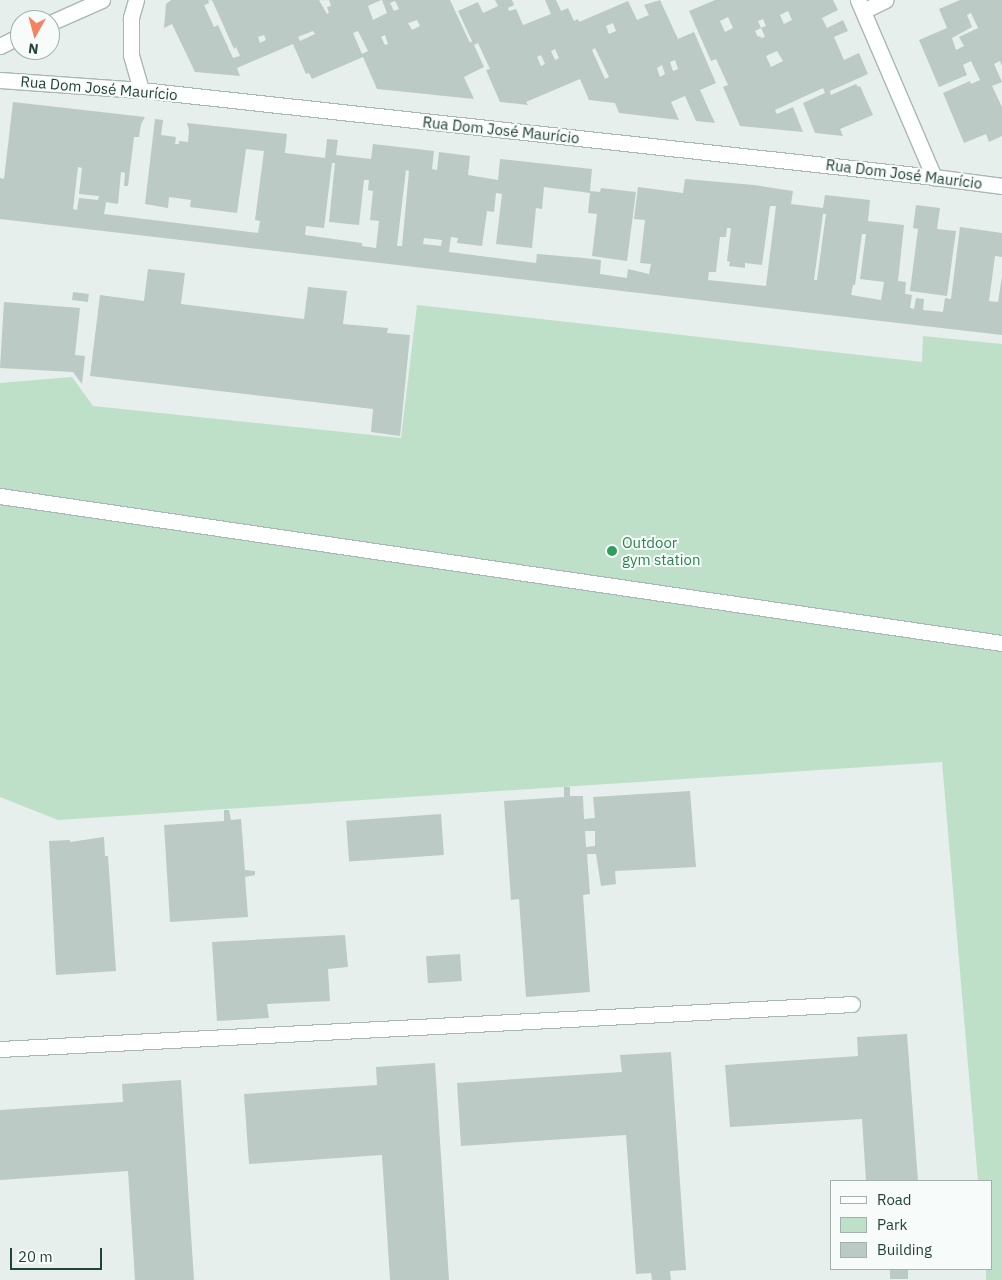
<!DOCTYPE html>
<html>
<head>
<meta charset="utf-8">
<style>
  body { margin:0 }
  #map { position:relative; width:1002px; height:1280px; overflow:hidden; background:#e6efeb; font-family:"IBM Plex Sans",sans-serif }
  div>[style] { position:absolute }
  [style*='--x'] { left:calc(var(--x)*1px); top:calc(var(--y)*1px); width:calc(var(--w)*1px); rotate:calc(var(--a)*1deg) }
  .green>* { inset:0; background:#bfe0c8 }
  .building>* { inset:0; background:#bbcac4; transform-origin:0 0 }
  .roads { filter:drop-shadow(1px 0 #a8b8b2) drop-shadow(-1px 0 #a8b8b2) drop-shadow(0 1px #a8b8b2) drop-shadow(0 -1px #a8b8b2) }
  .service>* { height:15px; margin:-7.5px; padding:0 7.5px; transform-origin:7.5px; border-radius:7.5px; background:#fff }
  .pedestrian>* { height:15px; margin:-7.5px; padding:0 7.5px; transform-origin:7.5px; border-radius:7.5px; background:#fff }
  .minor>* { height:15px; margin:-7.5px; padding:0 7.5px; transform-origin:7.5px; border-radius:7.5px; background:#fff }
  .dots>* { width:14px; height:14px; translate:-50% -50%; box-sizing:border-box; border:2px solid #f7fbf9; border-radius:50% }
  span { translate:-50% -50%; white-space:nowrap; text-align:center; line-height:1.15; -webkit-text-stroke:4px #f7fbf9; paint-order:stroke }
  .street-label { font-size:15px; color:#24423a }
  .leisure-label { font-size:15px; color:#27864d }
  .left { translate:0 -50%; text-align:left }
  .legend { position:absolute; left:830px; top:1180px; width:162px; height:90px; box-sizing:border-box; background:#f7fbf9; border:1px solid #a3b1ad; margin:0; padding:6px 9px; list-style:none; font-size:15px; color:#24423a }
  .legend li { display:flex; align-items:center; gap:10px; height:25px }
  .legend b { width:25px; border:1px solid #a3b1ad }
  .north { position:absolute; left:10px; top:10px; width:50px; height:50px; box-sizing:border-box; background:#f7fbf9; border:1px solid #a3b1ad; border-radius:50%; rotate:187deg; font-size:14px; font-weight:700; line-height:20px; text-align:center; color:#24423a }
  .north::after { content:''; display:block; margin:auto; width:18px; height:22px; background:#f4845f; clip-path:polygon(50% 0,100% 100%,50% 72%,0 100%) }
  .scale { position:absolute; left:10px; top:1248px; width:92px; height:22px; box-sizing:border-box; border:2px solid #24423a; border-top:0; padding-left:6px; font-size:15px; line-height:18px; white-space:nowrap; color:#24423a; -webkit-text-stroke:4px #f7fbf9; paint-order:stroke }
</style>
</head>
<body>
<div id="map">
  <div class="green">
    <div style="clip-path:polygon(417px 305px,922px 362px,923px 336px,1002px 344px,1002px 1280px,986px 1280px,986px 1269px,991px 1269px,991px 1181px,978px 1181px,942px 762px,58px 820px,0 797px,0 383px,72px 377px,93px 406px,401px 438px)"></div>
  </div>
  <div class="building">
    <div style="clip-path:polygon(evenodd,171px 0,208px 0,209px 3px,204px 5px,214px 27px,218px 25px,233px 58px,240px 56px,236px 47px,234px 49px,212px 0,319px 0,327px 14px,329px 13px,327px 7px,331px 6px,329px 0,381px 0,368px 6px,373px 20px,387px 13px,382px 0,450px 0,470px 43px,472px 41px,458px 11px,478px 2px,483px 13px,498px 6px,495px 0,512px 0,514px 5px,508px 8px,509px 11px,516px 9px,523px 25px,551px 14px,545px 0,556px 0,561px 11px,568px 8px,574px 21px,578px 19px,579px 22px,628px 1px,637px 20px,649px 15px,644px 5px,660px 0,678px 39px,694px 32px,716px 83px,700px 90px,715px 123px,696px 121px,685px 96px,671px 102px,679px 120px,619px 113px,615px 103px,589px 100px,580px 79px,526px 102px,528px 105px,500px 102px,486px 70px,490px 69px,478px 43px,474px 45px,484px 67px,464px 77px,474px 99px,377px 89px,363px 57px,312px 79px,309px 73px,306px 74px,293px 44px,237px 68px,240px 76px,195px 72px,172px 24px,164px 28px,166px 4px,171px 0,395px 1px,399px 9px,394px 11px,390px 3px,395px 1px,171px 0,417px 20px,420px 26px,412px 30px,408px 23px,417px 20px,171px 0,613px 23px,616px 31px,609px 34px,606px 26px,613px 23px,171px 0,313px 31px,315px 34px,300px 41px,298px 37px,313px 31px,171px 0,358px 31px,368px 51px,362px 54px,353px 33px,358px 31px,171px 0,264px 35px,266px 40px,260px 43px,258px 37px,264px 35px,171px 0,385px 35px,388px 44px,385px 45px,381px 37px,385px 35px,171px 0,595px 48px,609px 77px,605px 79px,592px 50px,595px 48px,171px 0,555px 49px,559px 58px,555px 60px,551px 51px,555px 49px,171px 0,541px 55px,545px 64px,541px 66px,537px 57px,541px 55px,171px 0,675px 60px,678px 69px,673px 71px,670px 62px,675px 60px,171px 0,662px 65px,665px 74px,660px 77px,657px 68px,662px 65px)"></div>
    <div style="clip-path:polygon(evenodd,715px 0,833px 0,838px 10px,822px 18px,827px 28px,843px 20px,848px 31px,834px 37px,844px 60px,859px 53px,868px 74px,830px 91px,831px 95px,856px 84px,858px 87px,860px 86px,873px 115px,840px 129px,843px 136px,815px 133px,803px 103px,825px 93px,823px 88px,775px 110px,777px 114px,793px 107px,803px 132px,740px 126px,723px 87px,728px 85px,716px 59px,711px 61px,689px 11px,715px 0,788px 11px,792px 20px,784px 24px,780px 15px,788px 11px,715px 0,728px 17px,733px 28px,725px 32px,720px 21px,728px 17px,715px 0,763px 19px,766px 26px,761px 28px,765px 37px,761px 38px,760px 36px,758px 37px,755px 31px,761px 28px,758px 21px,763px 19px,715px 0,777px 51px,783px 61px,771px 67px,766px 56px,777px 51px)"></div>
    <div style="clip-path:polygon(evenodd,960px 0,1002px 0,1002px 66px,1000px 61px,994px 64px,1002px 82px,992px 86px,1002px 107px,1002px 136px,989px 142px,986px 134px,964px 143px,943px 93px,970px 81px,971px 84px,980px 80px,971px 61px,963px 65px,967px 75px,939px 87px,919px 40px,947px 28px,939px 9px,960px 0,971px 13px,978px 28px,959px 37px,964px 46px,956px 50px,952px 38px,972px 27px,967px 15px,971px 13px)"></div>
    <div style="clip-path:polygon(evenodd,13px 102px,145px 117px,141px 124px,139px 137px,134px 137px,128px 186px,124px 186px,125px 173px,121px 172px,118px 204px,106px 202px,104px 214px,258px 233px,260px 221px,255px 220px,264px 151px,246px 149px,237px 213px,190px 207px,191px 200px,169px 197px,168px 208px,145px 204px,155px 119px,163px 120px,161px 135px,176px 137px,175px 144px,179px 144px,179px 141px,188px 142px,189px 130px,187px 123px,287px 134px,285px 153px,325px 158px,327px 139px,338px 140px,336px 155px,371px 159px,373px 144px,434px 151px,432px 169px,437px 170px,439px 152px,470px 156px,468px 175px,498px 180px,500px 159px,592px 169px,590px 191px,600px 192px,601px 188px,636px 192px,627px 261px,592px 256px,597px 214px,588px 213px,590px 193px,544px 187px,542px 209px,536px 208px,532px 248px,496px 244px,502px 194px,496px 193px,494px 212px,487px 211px,482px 246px,457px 243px,458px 238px,451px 237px,449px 252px,536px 263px,537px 254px,584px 258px,601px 260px,600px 274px,627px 278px,628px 269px,649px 274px,651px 264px,640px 263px,645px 220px,634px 219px,638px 187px,683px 193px,685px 179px,754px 185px,793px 191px,791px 204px,823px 208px,825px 195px,870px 200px,868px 221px,904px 225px,898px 281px,906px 282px,905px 294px,912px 295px,910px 308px,914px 309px,916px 298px,924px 299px,923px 310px,943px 312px,945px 298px,951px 299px,960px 227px,1002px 233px,1002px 257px,995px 256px,989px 301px,998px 302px,1002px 276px,1002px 335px,0 219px,0 178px,4px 179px,13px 102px,332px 163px,335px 163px,329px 222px,359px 225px,364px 180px,369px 180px,368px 190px,373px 191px,370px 220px,379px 221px,376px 248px,362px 246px,362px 243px,305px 235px,306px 226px,324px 228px,332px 163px,13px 102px,78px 167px,82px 168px,79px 194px,99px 196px,98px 200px,79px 198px,77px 210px,73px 209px,78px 167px,13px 102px,406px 170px,409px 171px,402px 246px,397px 246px,406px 170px,13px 102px,770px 206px,776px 206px,766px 286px,708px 280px,709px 272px,716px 272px,720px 237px,726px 237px,727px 228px,731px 228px,727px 261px,730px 262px,729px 266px,745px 268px,745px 263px,762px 265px,770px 206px,13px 102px,823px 214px,826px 214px,817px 280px,814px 280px,823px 214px,13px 102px,862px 234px,866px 234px,860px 279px,884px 282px,881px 300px,851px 295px,853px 285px,855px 285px,862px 234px,13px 102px,424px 238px,442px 240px,441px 246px,423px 244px,424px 238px)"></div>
    <div style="clip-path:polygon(916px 205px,940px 208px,937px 229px,956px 231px,947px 296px,910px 291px,918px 229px,913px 228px)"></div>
    <div style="clip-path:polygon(148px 269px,185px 273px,181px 304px,304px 319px,308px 287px,347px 291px,343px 324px,388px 328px,387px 333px,410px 335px,400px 436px,371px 432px,373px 409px,90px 376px,100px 295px,144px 301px)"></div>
    <div style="left:73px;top:292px;width:16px;height:8px;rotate:7deg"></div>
    <div style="clip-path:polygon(4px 302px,80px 308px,75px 355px,85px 356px,82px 384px,73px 372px,0 368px)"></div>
    <div style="clip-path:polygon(evenodd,564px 787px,570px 787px,570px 796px,583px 796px,584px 819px,595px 818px,593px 797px,690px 791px,696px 867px,615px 871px,616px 884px,601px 886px,596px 854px,587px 854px,590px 894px,583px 895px,590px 992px,526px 997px,519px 899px,511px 900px,504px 801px,564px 797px,564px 787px,585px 831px,595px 831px,595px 846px,586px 847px,585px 831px)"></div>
    <div style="clip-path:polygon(224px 810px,229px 810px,231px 820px,241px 819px,245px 870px,255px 871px,255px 875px,245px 877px,248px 917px,170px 922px,164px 825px,224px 821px)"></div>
    <div style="left:441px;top:814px;width:41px;height:95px;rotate:86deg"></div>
    <div style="clip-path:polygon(104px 837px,105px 856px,108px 856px,116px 971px,56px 975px,49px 841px,70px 840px,70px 842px)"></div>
    <div style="clip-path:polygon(345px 935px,348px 967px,328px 969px,330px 1001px,267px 1004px,269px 1018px,217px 1021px,212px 942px)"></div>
    <div style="left:460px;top:954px;width:27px;height:34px;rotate:86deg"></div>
    <div style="clip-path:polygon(907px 1034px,918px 1181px,866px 1181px,862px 1119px,730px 1127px,725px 1065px,858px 1056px,857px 1037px)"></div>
    <div style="clip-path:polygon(671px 1052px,686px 1270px,670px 1271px,671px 1280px,652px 1280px,651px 1273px,636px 1274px,626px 1135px,461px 1146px,457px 1083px,622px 1072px,620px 1055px)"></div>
    <div style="clip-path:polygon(435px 1063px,449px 1280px,390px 1280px,382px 1155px,249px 1164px,244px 1094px,377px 1085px,376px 1067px)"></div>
    <div style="clip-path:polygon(181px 1080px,194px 1280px,135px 1280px,128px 1171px,0 1180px,0 1110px,123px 1102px,122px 1084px)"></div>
    <div style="left:890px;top:1269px;width:18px;height:10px"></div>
  </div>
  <div class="roads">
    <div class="service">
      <div style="--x:0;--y:1049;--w:853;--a:-3.02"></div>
    </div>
    <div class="pedestrian">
      <div style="--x:0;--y:496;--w:1013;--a:8.35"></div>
    </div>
    <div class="minor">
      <div style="--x:136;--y:0;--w:19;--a:106"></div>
      <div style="--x:131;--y:18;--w:37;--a:90"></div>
      <div style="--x:131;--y:55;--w:36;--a:74"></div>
      <div style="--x:858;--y:0;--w:193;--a:66.8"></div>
      <div style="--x:863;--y:11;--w:25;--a:-26"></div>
      <div style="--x:50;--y:23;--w:57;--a:-23.9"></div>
      <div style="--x:0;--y:46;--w:22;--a:-27"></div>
      <div style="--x:0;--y:80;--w:141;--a:4.1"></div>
      <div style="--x:141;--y:90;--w:798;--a:6.26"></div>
      <div style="--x:934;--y:177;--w:69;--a:7.5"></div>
    </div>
  </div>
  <div class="dots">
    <div style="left:612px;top:551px;background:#2e9e5b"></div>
  </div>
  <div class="street-label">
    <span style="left:99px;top:88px;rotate:5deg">Rua Dom José Maurício</span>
    <span style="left:501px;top:130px;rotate:6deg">Rua Dom José Maurício</span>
    <span style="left:904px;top:174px;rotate:7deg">Rua Dom José Maurício</span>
  </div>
  <div class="leisure-label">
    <span class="left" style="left:622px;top:551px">Outdoor<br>gym station</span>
  </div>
  <ul class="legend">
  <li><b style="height:6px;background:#fff"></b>Road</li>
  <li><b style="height:14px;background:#bfe0c8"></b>Park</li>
  <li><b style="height:14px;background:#bbcac4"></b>Building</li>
  </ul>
  <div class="north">N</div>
  <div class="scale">20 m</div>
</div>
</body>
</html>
